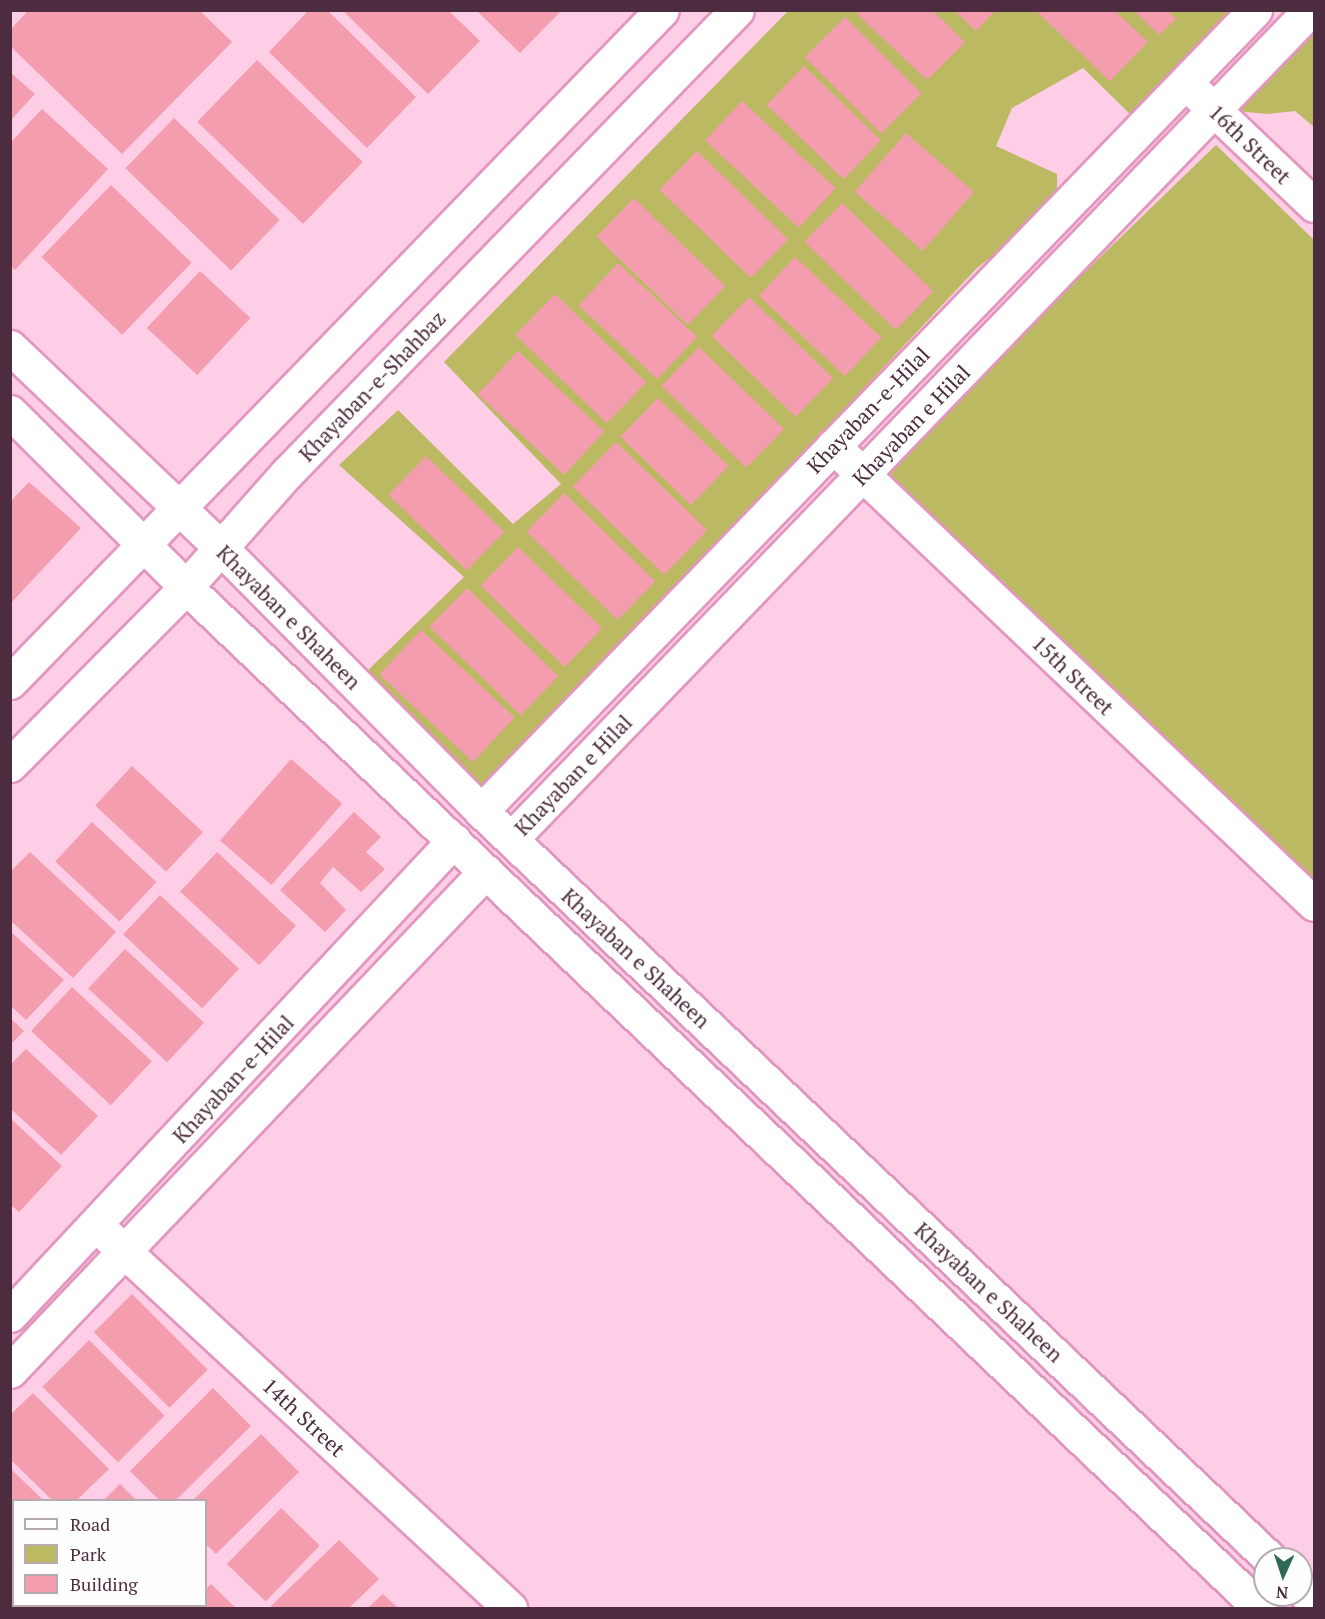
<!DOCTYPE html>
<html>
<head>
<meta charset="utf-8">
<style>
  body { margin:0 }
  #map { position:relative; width:1325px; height:1619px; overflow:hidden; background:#fecde6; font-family:"PT Serif",serif }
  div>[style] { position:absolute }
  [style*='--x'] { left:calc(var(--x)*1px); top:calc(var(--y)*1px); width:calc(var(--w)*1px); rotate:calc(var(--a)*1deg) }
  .green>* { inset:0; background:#bcb963 }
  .building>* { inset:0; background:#f49dae; transform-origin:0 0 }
  .roads { filter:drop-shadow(2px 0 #e396bf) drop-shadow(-2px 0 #e396bf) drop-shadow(0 2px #e396bf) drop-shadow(0 -2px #e396bf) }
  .minor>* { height:33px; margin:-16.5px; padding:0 16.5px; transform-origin:16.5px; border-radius:16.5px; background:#fff }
  .tertiary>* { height:33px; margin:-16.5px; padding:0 16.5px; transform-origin:16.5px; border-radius:16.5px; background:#fff }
  .secondary>* { height:33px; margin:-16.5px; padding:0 16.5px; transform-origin:16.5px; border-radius:16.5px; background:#fff }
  span { translate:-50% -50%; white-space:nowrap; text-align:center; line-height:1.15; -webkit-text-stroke:4.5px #fefefe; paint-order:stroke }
  .street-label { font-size:21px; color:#4c2c3e }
  .frame { position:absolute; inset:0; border:12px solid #4c2c3e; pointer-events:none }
  .legend { position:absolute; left:12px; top:1499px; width:195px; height:108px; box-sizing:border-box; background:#fefefe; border:2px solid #b7aab1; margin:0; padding:8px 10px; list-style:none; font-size:18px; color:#4c2c3e }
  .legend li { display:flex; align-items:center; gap:12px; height:30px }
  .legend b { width:30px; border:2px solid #b7aab1 }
  .north { position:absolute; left:1253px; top:1547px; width:60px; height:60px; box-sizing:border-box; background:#fefefe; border:2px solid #b7aab1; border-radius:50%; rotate:183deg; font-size:16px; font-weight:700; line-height:24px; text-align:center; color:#4c2c3e }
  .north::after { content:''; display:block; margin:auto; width:21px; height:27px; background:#2e6a54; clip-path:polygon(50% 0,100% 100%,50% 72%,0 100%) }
</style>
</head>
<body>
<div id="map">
  <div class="green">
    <div style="clip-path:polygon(788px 11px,1233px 11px,1132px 116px,1083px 68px,1012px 108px,996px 146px,1057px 174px,1057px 206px,977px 268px,479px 797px,362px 676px,464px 577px,339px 465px,398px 410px,513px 524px,561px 484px,444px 362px)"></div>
    <div style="clip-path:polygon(1314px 21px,1314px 127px,1295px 111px,1268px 114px,1225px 110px)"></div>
    <div style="clip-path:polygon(1216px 145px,1314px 240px,1314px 890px,876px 474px)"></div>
  </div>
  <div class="building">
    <div style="clip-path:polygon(29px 10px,199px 10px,232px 42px,122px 154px,10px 46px,10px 30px)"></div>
    <div style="clip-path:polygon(309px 10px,327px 10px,416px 97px,367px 148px,269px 52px)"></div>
    <div style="clip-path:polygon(342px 10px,448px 10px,480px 41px,428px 94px)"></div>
    <div style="clip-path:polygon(476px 10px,562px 10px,520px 53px)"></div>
    <div style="clip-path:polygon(853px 10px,932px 10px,965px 42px,927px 80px)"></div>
    <div style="clip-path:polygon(954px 10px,996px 10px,976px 31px)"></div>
    <div style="clip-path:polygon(1035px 10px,1114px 10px,1148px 42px,1110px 81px)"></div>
    <div style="clip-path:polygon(1133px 10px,1167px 10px,1176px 19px,1159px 35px)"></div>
    <div style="left:845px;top:17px;width:108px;height:57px;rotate:45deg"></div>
    <div style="left:257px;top:60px;width:147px;height:86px;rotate:44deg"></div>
    <div style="left:804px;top:66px;width:107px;height:54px;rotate:44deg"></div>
    <div style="clip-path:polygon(10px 72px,35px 94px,10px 121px)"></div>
    <div style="left:742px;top:101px;width:128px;height:54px;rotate:43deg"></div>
    <div style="clip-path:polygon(42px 109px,108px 169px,15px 270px,10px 266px,10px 143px)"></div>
    <div style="left:174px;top:118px;width:147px;height:70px;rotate:44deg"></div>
    <div style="left:906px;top:133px;width:90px;height:78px;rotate:41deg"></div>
    <div style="left:697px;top:151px;width:127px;height:54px;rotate:44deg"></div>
    <div style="left:111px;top:185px;width:112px;height:100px;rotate:44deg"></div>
    <div style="left:634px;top:198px;width:127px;height:54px;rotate:44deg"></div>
    <div style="left:842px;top:203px;width:127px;height:54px;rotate:44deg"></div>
    <div style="left:795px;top:257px;width:118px;height:53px;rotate:43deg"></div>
    <div style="left:618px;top:263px;width:108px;height:58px;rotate:43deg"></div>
    <div style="left:200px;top:271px;width:69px;height:78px;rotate:43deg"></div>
    <div style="left:555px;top:294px;width:127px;height:57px;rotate:44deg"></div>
    <div style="left:749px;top:297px;width:117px;height:54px;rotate:44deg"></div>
    <div style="left:699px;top:347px;width:118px;height:54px;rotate:44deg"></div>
    <div style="left:518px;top:351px;width:118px;height:59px;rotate:43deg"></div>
    <div style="left:658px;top:398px;width:98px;height:54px;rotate:44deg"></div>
    <div style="left:616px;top:442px;width:127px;height:62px;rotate:44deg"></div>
    <div style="left:426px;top:456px;width:109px;height:54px;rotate:44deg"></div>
    <div style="clip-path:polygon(29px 482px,81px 528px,10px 604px,10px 502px)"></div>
    <div style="left:564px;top:493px;width:127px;height:54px;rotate:44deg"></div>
    <div style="left:518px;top:547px;width:117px;height:54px;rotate:44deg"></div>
    <div style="left:467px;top:588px;width:127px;height:54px;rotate:44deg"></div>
    <div style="left:421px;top:630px;width:128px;height:61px;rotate:43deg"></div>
    <div style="left:291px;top:759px;width:68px;height:108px;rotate:41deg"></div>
    <div style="left:132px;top:766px;width:97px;height:54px;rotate:43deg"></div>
    <div style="clip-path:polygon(354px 812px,381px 837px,366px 852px,385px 869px,361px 892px,333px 867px,320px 883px,346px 910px,325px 932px,280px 890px)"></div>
    <div style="left:92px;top:822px;width:88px;height:54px;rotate:43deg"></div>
    <div style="clip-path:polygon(30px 852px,116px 932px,73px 978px,10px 920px,10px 872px)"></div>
    <div style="left:217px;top:852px;width:108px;height:54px;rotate:43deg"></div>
    <div style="left:160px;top:895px;width:108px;height:54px;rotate:43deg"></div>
    <div style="clip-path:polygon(10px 931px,64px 980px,26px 1020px,10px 1005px)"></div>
    <div style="left:125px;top:949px;width:108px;height:54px;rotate:43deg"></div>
    <div style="left:72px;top:987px;width:109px;height:60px;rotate:43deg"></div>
    <div style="clip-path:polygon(10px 1018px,24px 1031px,10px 1045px)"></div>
    <div style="clip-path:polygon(26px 1049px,98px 1116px,61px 1155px,10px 1108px,10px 1065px)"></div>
    <div style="clip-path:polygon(10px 1118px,62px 1166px,19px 1212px,10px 1204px)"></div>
    <div style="left:132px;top:1294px;width:107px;height:54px;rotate:45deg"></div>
    <div style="left:89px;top:1340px;width:107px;height:66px;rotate:45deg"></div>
    <div style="clip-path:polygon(213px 1388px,251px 1426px,176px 1500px,159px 1500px,130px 1471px)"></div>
    <div style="clip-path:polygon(33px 1393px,109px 1469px,77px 1500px,52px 1500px,10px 1459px,10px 1415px)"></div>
    <div style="clip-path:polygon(261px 1434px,299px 1472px,216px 1554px,206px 1544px,206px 1500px,193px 1500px)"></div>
    <div style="clip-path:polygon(10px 1468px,43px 1500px,14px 1500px,14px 1560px)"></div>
    <div style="clip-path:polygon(120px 1484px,136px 1500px,104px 1500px)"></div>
    <div style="left:281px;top:1508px;width:54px;height:78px;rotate:44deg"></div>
    <div style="clip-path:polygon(339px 1540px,379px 1579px,349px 1608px,269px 1608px)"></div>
    <div style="clip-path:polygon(211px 1584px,236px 1608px,186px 1608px,206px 1606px,206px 1589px)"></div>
    <div style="clip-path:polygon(383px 1594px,398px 1608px,368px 1608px)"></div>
    <div style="clip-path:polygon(93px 1606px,168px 1606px,165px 1608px)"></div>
  </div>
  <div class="roads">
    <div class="minor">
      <div style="--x:1186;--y:83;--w:177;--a:43.6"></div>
      <div style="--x:833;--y:446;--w:664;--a:43.6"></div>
      <div style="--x:97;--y:1226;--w:563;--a:42.77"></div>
      <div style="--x:10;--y:1608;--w:1;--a:0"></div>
    </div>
    <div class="tertiary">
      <div style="--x:481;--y:811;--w:1114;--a:-45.98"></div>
      <div style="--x:511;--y:839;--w:1151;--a:-46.06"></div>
      <div style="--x:10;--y:1315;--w:650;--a:-46.93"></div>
      <div style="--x:10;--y:1371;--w:690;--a:-46.41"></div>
    </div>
    <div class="secondary">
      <div style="--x:10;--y:347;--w:291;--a:43.6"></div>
      <div style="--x:221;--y:548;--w:370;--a:45.3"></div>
      <div style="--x:481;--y:811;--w:1087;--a:43.47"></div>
      <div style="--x:10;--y:412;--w:248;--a:44.8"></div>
      <div style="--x:186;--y:587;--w:1482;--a:43.55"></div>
      <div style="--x:10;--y:682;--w:936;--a:-45.87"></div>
      <div style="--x:10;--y:765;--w:250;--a:-45.3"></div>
      <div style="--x:186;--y:587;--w:151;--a:-48.5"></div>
      <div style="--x:286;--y:474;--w:647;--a:-45.81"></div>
      <div style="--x:1301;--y:1589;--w:18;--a:45"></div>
    </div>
  </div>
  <div class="street-label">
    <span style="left:1250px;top:144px;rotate:44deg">16th Street</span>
    <span style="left:372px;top:386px;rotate:-46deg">Khayaban-e-Shahbaz</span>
    <span style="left:868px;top:410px;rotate:-46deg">Khayaban-e-Hilal</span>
    <span style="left:911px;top:425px;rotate:-46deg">Khayaban e Hilal</span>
    <span style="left:289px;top:617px;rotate:45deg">Khayaban e Shaheen</span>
    <span style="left:1073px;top:675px;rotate:44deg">15th Street</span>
    <span style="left:573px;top:775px;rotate:-46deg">Khayaban e Hilal</span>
    <span style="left:636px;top:958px;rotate:43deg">Khayaban e Shaheen</span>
    <span style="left:233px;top:1079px;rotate:-47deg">Khayaban-e-Hilal</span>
    <span style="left:989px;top:1292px;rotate:43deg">Khayaban e Shaheen</span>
    <span style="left:304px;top:1417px;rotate:43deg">14th Street</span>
  </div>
  <div class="frame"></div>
  <ul class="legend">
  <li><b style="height:8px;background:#fff"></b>Road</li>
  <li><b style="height:16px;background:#bcb963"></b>Park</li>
  <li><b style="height:16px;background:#f49dae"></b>Building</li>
  </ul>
  <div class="north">N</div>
</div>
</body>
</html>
